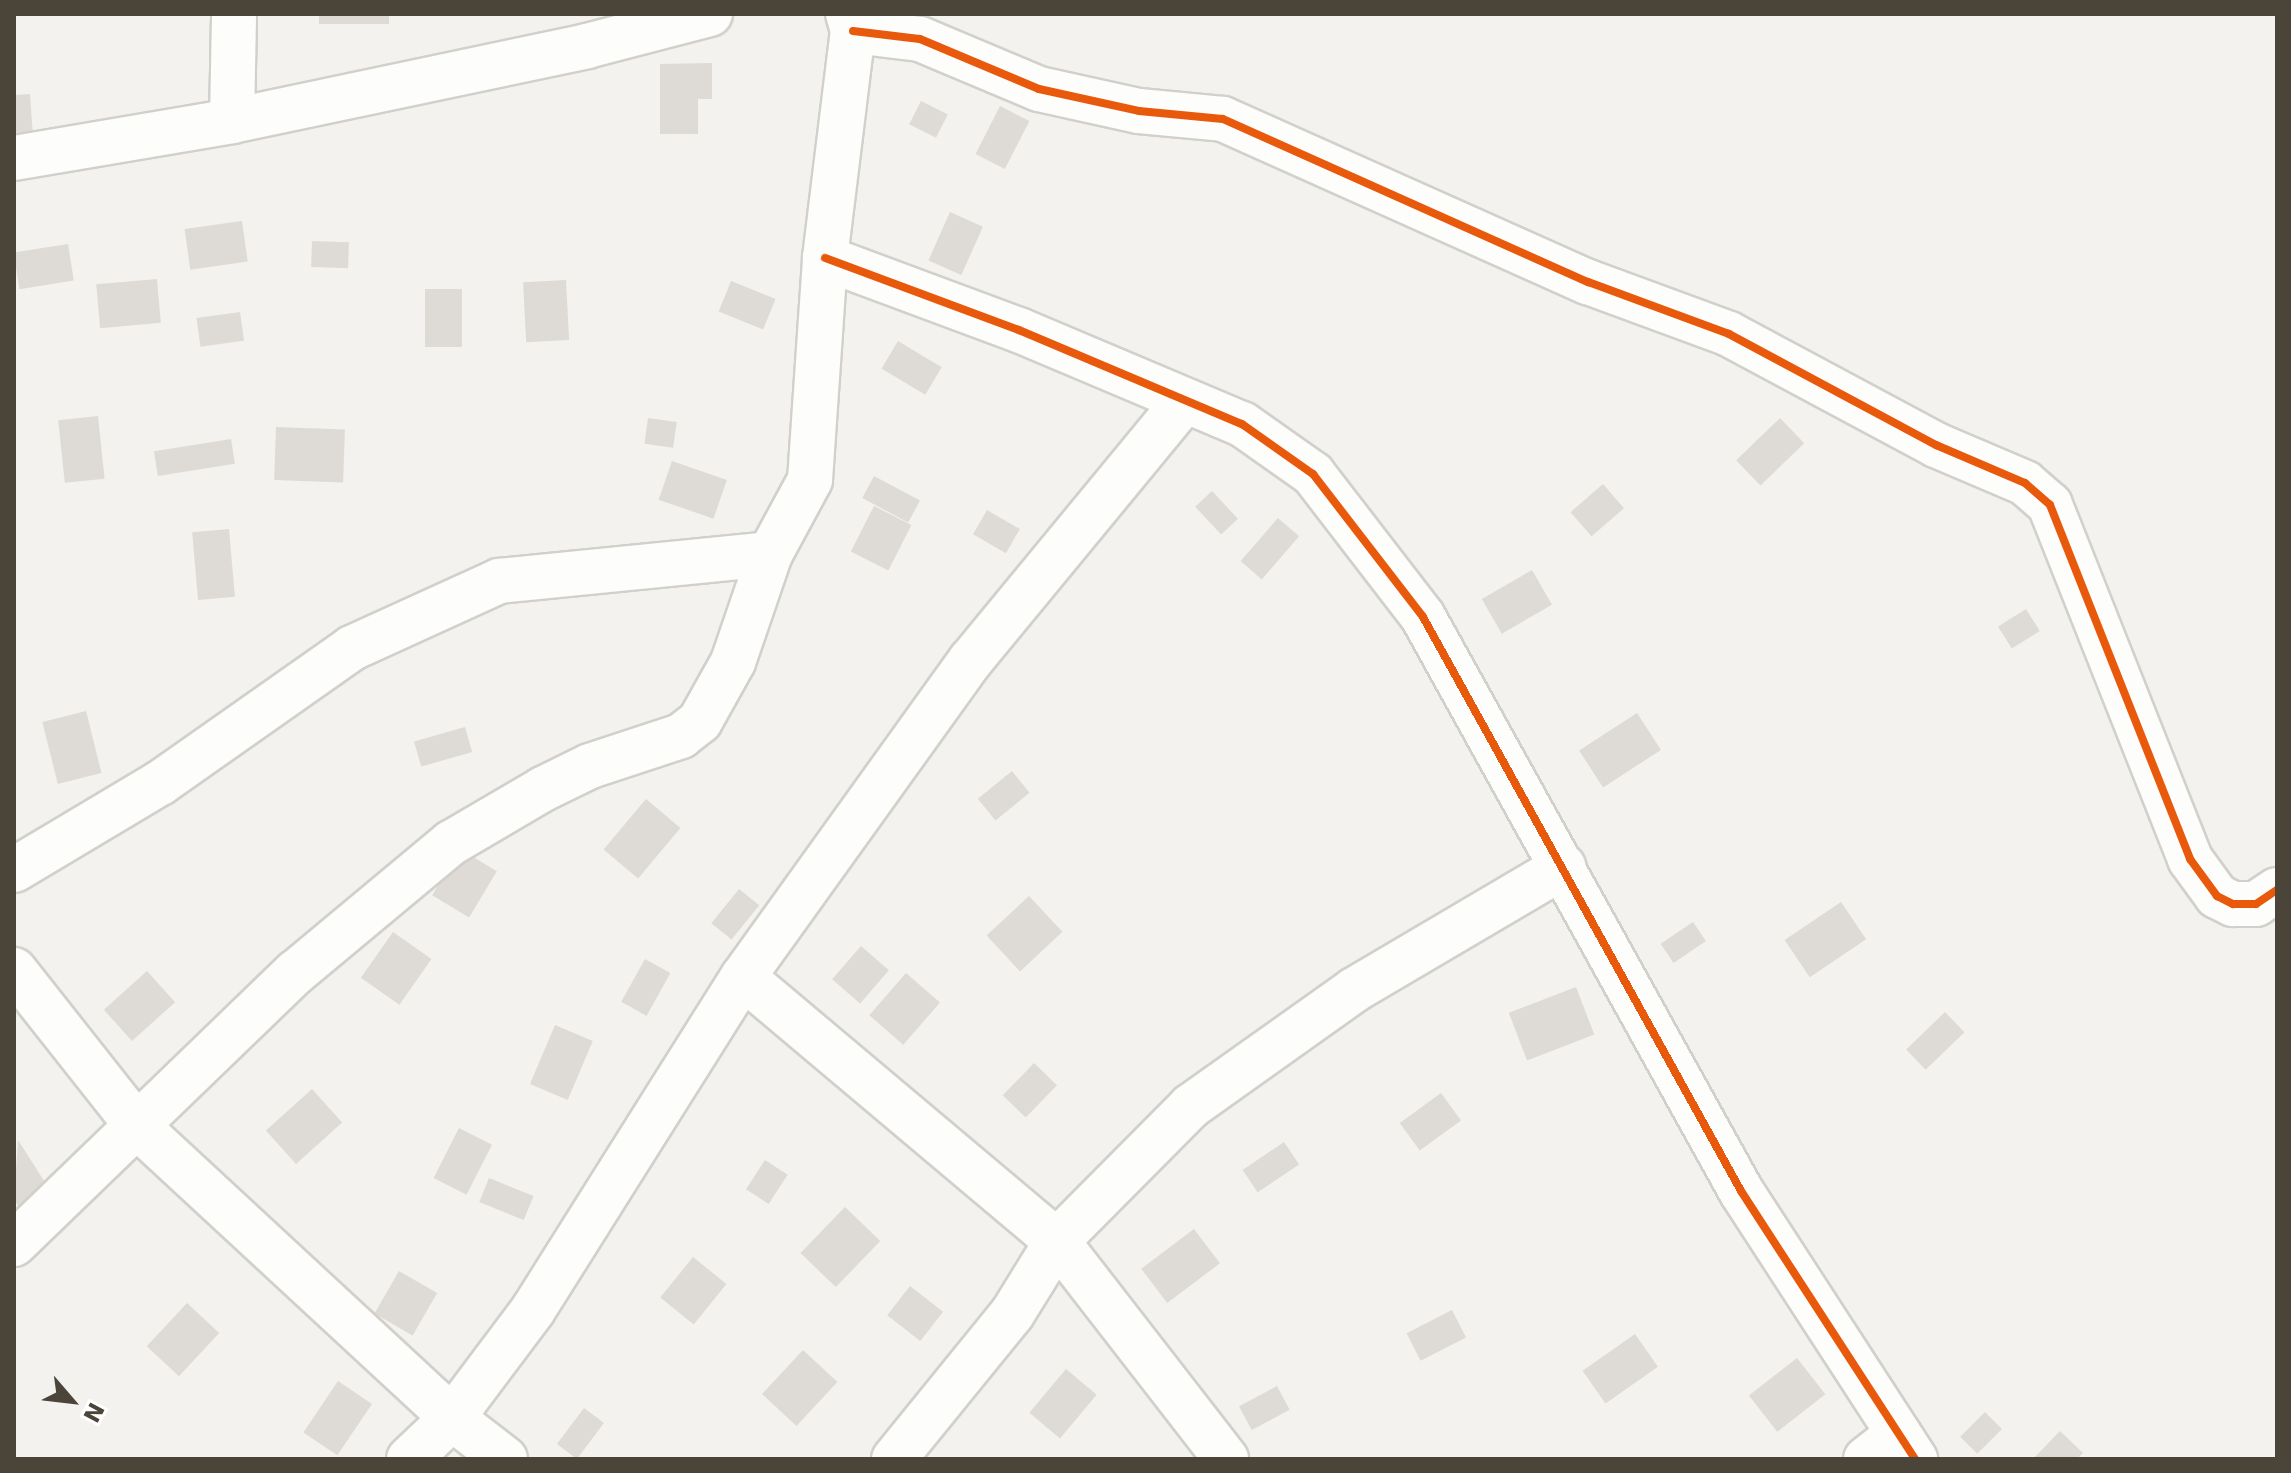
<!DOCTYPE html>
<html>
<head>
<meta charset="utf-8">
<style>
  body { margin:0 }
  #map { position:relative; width:2291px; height:1473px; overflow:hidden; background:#f4f2ee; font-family:"DejaVu Sans",sans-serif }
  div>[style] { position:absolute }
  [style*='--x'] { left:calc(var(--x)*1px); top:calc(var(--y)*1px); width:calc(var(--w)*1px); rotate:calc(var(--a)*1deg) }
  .building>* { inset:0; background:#dedbd6; transform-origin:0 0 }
  .roads { filter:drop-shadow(2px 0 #d2d0cb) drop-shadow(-2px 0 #d2d0cb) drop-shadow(0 2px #d2d0cb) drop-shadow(0 -2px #d2d0cb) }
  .minor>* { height:44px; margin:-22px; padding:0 22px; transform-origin:22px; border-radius:22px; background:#fdfdfc }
  .cycleway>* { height:8px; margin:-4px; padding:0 4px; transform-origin:4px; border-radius:4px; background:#e8590c }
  span { translate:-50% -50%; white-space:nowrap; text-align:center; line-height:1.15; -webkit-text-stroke:7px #fff; paint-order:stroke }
  .frame { position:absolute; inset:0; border:16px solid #4b4439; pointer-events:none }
  .north { position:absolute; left:32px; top:1361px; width:80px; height:80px; -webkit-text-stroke:6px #fff; paint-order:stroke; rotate:118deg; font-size:22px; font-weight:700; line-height:32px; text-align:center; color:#4b4439 }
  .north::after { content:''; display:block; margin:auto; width:28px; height:36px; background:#4b4439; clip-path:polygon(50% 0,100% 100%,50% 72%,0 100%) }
</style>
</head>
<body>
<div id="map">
  <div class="building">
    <div style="left:319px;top:14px;width:70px;height:10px"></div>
    <div style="clip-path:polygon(712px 63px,712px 99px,698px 99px,698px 134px,660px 134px,660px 64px)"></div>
    <div style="clip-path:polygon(30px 94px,33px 137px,14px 138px,14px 95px)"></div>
    <div style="left:921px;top:101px;width:30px;height:26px;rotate:27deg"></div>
    <div style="left:1000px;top:106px;width:33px;height:54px;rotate:27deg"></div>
    <div style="left:950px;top:212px;width:36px;height:53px;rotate:24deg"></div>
    <div style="left:242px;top:221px;width:41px;height:58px;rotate:82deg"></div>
    <div style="left:312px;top:241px;width:37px;height:26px;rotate:2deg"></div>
    <div style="left:68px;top:244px;width:37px;height:55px;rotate:81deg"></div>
    <div style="left:157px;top:279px;width:44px;height:61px;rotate:85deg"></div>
    <div style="left:566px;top:280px;width:60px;height:43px;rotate:87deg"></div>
    <div style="left:731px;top:281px;width:48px;height:33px;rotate:22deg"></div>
    <div style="left:425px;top:289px;width:37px;height:58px"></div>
    <div style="left:240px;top:312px;width:29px;height:44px;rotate:82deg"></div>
    <div style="left:898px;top:341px;width:51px;height:32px;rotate:31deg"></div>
    <div style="left:98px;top:416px;width:63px;height:40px;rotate:84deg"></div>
    <div style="left:648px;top:418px;width:29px;height:26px;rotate:8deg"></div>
    <div style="left:1780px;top:418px;width:35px;height:61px;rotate:46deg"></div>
    <div style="left:276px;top:427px;width:69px;height:53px;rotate:2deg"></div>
    <div style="left:231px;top:439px;width:25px;height:78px;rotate:81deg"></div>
    <div style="left:672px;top:461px;width:58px;height:41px;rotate:19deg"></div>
    <div style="left:874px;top:476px;width:52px;height:25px;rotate:28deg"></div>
    <div style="left:1603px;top:484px;width:32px;height:43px;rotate:49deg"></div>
    <div style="left:1212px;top:491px;width:38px;height:23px;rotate:47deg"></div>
    <div style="left:874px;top:506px;width:42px;height:51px;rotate:27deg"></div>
    <div style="left:987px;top:510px;width:38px;height:28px;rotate:30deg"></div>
    <div style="left:1278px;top:518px;width:28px;height:57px;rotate:41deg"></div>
    <div style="left:229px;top:529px;width:68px;height:37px;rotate:85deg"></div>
    <div style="left:1532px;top:570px;width:40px;height:58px;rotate:60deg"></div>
    <div style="left:2026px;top:609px;width:26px;height:33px;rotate:58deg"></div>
    <div style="left:86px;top:711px;width:64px;height:45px;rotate:76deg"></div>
    <div style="left:1637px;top:713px;width:44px;height:69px;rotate:57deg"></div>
    <div style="left:465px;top:727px;width:26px;height:53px;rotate:74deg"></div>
    <div style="left:1012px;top:771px;width:28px;height:44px;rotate:51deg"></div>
    <div style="left:646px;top:799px;width:45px;height:66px;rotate:40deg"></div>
    <div style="left:460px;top:849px;width:43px;height:54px;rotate:31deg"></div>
    <div style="left:739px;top:889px;width:26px;height:44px;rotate:39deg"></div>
    <div style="left:1029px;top:896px;width:49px;height:58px;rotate:47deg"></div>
    <div style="left:1841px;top:902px;width:45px;height:68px;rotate:56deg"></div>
    <div style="left:1693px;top:922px;width:23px;height:39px;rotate:56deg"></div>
    <div style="left:393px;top:932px;width:47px;height:56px;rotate:35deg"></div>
    <div style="left:861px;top:946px;width:37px;height:44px;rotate:41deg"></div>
    <div style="left:645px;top:959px;width:29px;height:49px;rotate:29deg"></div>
    <div style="left:147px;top:971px;width:42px;height:58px;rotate:48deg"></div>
    <div style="left:906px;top:973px;width:45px;height:56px;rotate:41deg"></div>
    <div style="left:1576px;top:987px;width:51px;height:72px;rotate:69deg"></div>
    <div style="left:1945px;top:1012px;width:28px;height:54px;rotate:46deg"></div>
    <div style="left:555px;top:1025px;width:41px;height:64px;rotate:23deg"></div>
    <div style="left:1034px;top:1063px;width:32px;height:45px;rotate:44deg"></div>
    <div style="left:312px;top:1089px;width:45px;height:62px;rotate:48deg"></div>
    <div style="left:1441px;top:1093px;width:34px;height:51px;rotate:54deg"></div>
    <div style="left:459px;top:1128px;width:37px;height:56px;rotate:27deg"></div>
    <div style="clip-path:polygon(18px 1140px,48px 1187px,18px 1206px,14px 1199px)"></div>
    <div style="left:1284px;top:1142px;width:27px;height:50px;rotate:56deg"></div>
    <div style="left:765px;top:1160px;width:27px;height:35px;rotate:33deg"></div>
    <div style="left:489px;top:1178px;width:48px;height:26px;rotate:22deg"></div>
    <div style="left:845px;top:1207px;width:49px;height:64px;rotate:44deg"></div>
    <div style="left:1194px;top:1229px;width:43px;height:66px;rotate:53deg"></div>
    <div style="left:693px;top:1257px;width:43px;height:52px;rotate:39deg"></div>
    <div style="left:399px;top:1271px;width:44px;height:49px;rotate:30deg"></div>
    <div style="left:910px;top:1286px;width:42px;height:37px;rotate:38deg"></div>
    <div style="left:187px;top:1303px;width:44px;height:59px;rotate:43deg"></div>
    <div style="left:1452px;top:1310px;width:31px;height:51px;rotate:63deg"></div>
    <div style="left:1635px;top:1334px;width:40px;height:64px;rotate:55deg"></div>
    <div style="left:803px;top:1350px;width:47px;height:60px;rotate:43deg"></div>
    <div style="left:1797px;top:1358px;width:46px;height:61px;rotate:52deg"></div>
    <div style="left:1066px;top:1369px;width:40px;height:57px;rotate:40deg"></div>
    <div style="left:338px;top:1381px;width:41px;height:62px;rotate:34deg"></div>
    <div style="left:1277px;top:1386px;width:27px;height:43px;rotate:62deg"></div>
    <div style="left:584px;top:1408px;width:25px;height:45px;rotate:37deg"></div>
    <div style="left:1985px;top:1412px;width:24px;height:35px;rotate:45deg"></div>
    <div style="clip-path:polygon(2060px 1431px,2083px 1453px,2077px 1459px,2033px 1459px)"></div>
  </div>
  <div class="roads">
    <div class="minor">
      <div style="--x:853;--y:31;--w:67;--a:6.8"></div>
      <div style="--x:920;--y:39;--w:129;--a:22.8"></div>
      <div style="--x:1039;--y:89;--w:102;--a:12.4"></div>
      <div style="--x:1139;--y:111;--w:84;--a:5.4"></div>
      <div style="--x:1223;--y:119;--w:400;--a:24.1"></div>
      <div style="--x:1588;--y:282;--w:150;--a:20.2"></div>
      <div style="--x:1729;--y:334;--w:235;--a:28.2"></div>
      <div style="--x:1936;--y:445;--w:97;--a:23.1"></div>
      <div style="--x:2025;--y:483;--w:33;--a:41"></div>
      <div style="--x:2050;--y:505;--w:381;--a:68.4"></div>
      <div style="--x:2190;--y:859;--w:46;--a:53.9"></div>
      <div style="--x:2217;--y:896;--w:18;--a:27"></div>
      <div style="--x:2233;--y:904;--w:23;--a:0"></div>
      <div style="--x:2256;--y:904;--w:25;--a:-34"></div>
      <div style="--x:232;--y:121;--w:107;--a:-88.9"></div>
      <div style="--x:14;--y:158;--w:221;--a:-9.6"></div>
      <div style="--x:232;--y:121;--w:363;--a:-11.9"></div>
      <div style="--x:587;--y:46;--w:127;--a:-14.6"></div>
      <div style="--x:825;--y:258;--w:207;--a:20.4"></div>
      <div style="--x:1019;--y:330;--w:242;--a:22.9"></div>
      <div style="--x:1242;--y:424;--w:87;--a:35.2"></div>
      <div style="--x:1313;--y:474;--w:180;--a:52.4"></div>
      <div style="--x:1423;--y:617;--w:656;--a:61.01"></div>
      <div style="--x:1741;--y:1191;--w:320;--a:57"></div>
      <div style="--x:14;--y:870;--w:170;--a:-30.8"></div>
      <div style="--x:160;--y:783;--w:235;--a:-35.1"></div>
      <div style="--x:352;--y:648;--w:162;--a:-24.5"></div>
      <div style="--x:499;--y:581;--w:272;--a:-5.7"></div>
      <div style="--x:14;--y:970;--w:199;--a:51.7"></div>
      <div style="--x:137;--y:1126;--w:430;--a:42.8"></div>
      <div style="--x:452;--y:1418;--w:67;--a:37.7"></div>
      <div style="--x:743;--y:977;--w:410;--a:40.1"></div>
      <div style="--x:1057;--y:1241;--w:276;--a:52.2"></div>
      <div style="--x:14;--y:1244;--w:392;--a:-44"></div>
      <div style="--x:296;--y:972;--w:202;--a:-39.8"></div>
      <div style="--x:451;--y:843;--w:107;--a:-30.4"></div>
      <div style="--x:543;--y:789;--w:52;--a:-26.1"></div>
      <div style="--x:590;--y:766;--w:96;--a:-18.2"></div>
      <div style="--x:681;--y:736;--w:24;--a:-38"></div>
      <div style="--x:700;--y:721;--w:68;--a:-60.8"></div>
      <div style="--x:733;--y:662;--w:114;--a:-71.1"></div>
      <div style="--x:770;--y:554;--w:84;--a:-61.6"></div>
      <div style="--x:810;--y:480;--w:223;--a:-86.1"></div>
      <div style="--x:825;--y:258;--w:229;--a:-83"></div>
      <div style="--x:853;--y:31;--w:18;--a:-106"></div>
      <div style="--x:409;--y:1459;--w:59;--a:-43.6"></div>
      <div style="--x:452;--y:1418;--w:135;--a:-53.1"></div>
      <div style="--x:533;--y:1310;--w:394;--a:-57.8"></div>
      <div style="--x:743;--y:977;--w:390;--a:-54.3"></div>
      <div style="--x:971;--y:660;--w:333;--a:-50.5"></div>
      <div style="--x:894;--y:1459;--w:187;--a:-50.9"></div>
      <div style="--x:1012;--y:1314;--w:86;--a:-58.3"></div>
      <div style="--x:1057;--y:1241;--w:190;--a:-45.2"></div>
      <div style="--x:1191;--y:1106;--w:200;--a:-35.4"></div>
      <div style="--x:1354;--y:990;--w:243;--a:-30.5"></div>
      <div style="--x:1866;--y:1459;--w:41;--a:-38"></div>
    </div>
  </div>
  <div class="cycleway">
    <div style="--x:853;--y:31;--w:67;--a:6.8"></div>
    <div style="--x:920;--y:39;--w:129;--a:22.8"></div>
    <div style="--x:1039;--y:89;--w:102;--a:12.4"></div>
    <div style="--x:1139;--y:111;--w:84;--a:5.4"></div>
    <div style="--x:1223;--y:119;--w:400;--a:24.1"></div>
    <div style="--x:1588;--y:282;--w:150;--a:20.2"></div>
    <div style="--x:1729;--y:334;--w:235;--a:28.2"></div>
    <div style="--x:1936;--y:445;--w:97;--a:23.1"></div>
    <div style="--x:2025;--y:483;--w:33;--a:41"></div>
    <div style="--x:2050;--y:505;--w:381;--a:68.4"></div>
    <div style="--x:2190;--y:859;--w:46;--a:53.9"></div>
    <div style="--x:2217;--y:896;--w:18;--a:27"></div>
    <div style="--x:2233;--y:904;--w:23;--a:0"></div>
    <div style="--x:2256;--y:904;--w:25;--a:-34"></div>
    <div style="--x:825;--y:258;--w:207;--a:20.4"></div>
    <div style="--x:1019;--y:330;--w:242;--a:22.9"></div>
    <div style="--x:1242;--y:424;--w:87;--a:35.2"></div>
    <div style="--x:1313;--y:474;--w:180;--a:52.4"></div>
    <div style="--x:1423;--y:617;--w:656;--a:61.01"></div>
    <div style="--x:1741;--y:1191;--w:320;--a:57"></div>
  </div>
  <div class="frame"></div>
  <div class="north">N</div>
</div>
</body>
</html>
